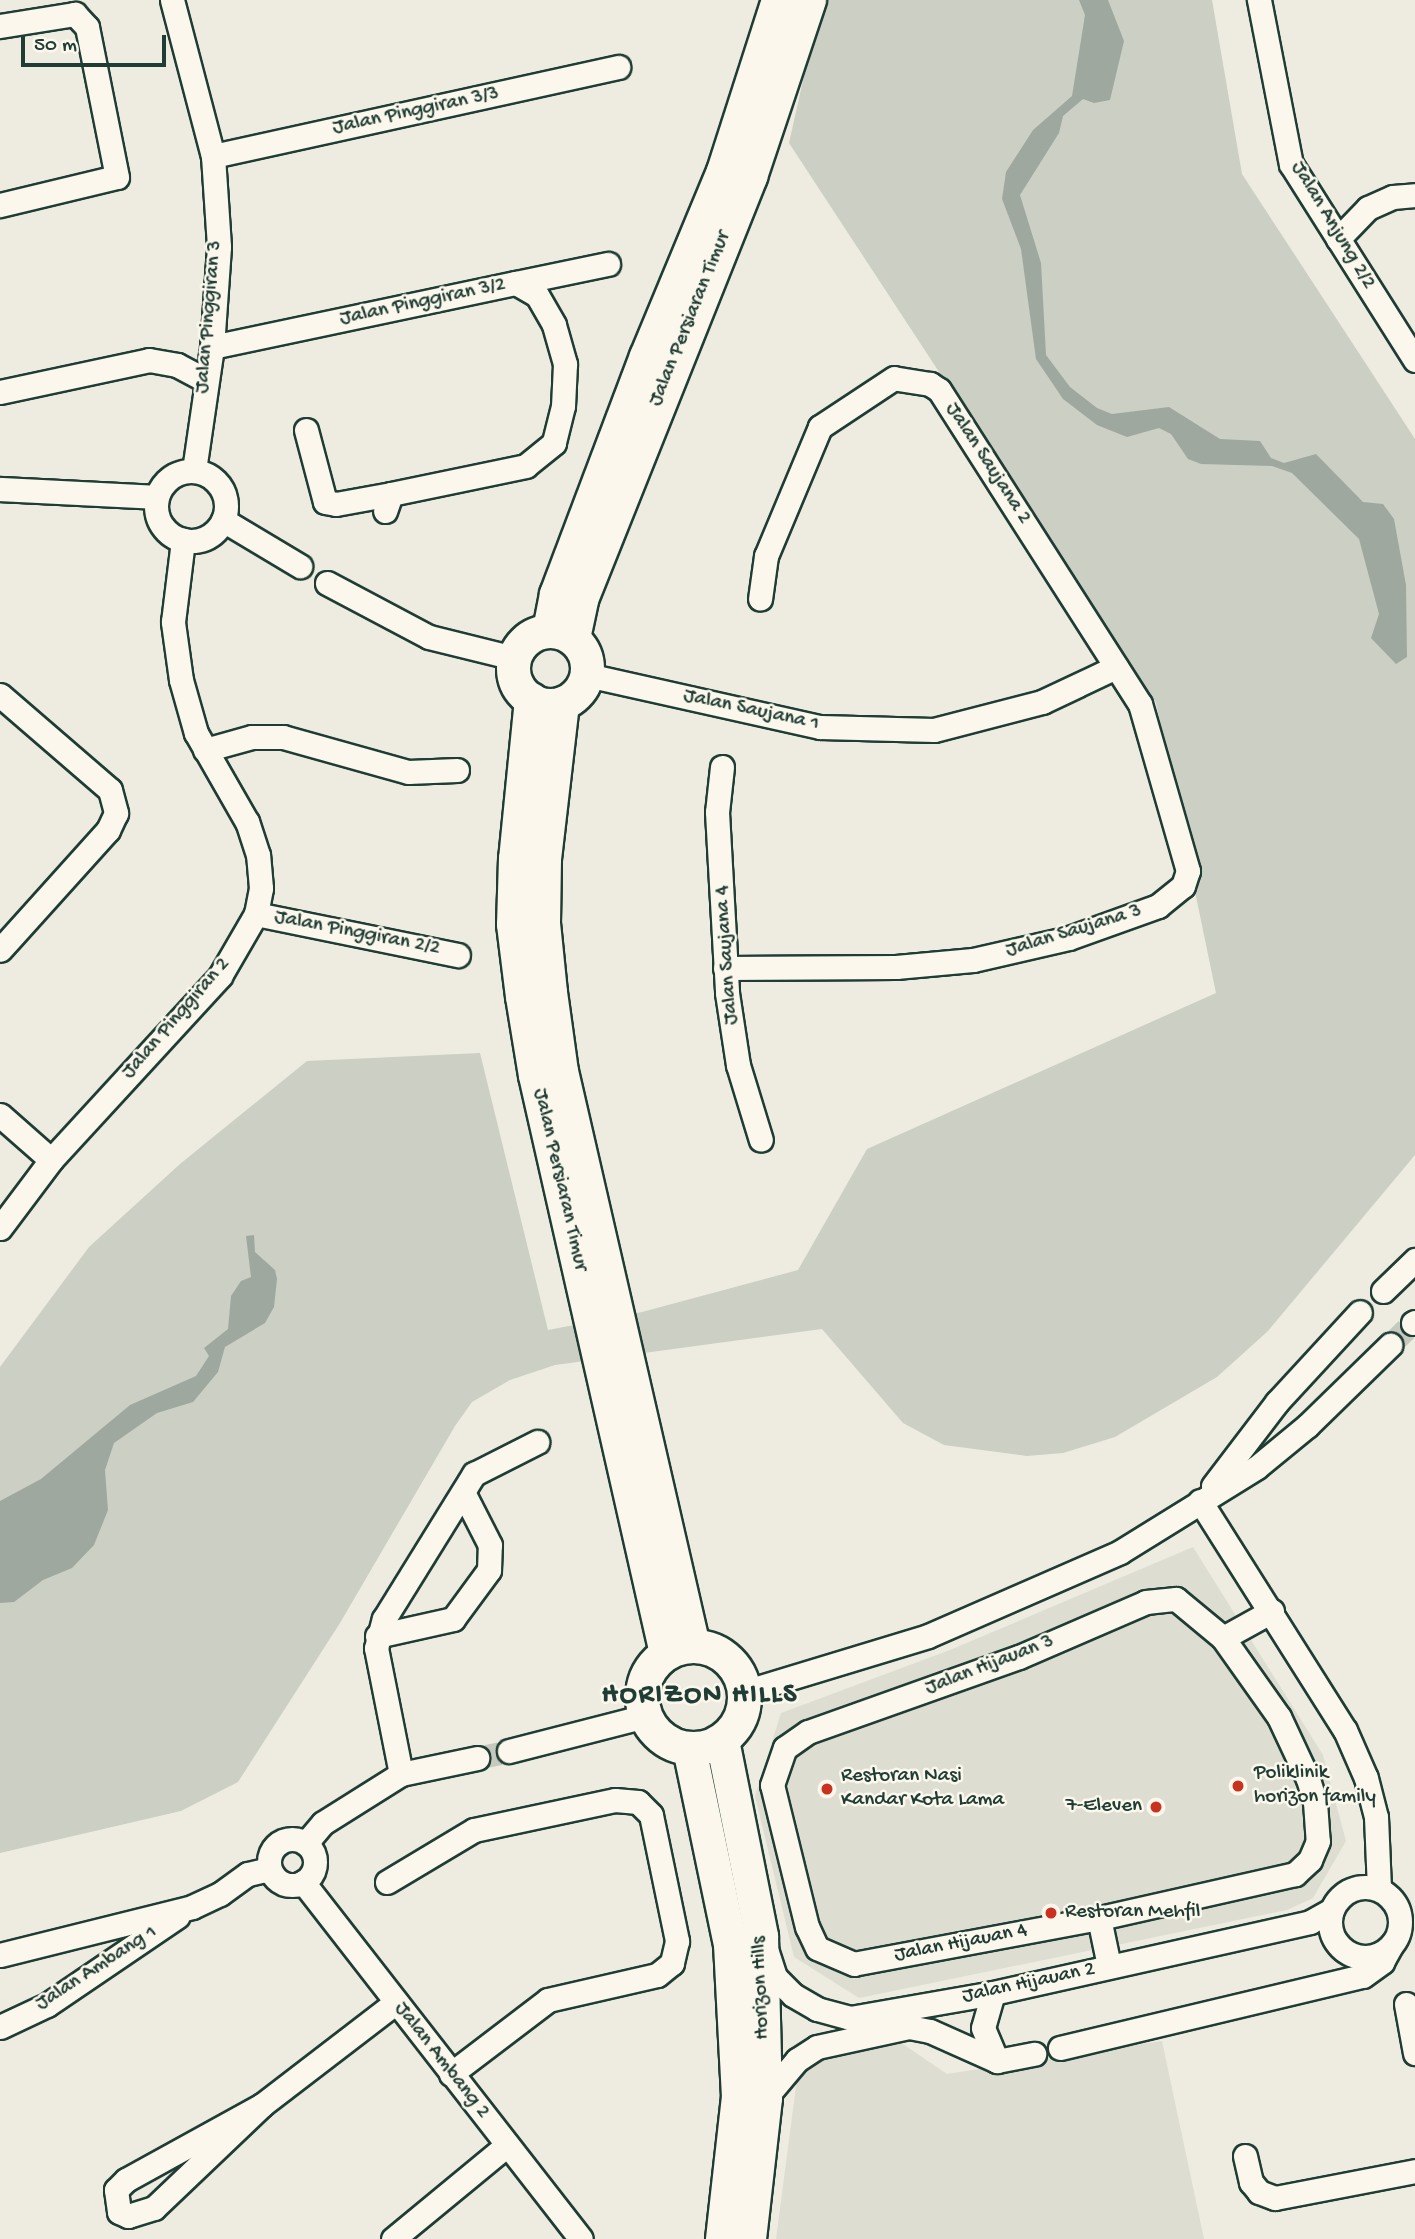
<!DOCTYPE html>
<html>
<head>
<meta charset="utf-8">
<style>
  body { margin:0 }
  #map { position:relative; width:1415px; height:2239px; overflow:hidden; background:#eeece1; font-family:"Gochi Hand",sans-serif }
  div>[style] { position:absolute }
  [style*='--x'] { left:calc(var(--x)*1px); top:calc(var(--y)*1px); width:calc(var(--w)*1px); rotate:calc(var(--a)*1deg) }
  .built>* { inset:0; background:#ddddd2 }
  .green>* { inset:0; background:#cbcfc4 }
  .water>* { inset:0; background:#9fa89f }
  .street-tunnel>* { height:23px; margin-top:-11.5px; transform-origin:0; background:repeating-linear-gradient(90deg,#c5c9be 0 23px,transparent 0 34px) }
  .roads { filter:drop-shadow(2px 0 #1f3d34) drop-shadow(-2px 0 #1f3d34) drop-shadow(0 2px #1f3d34) drop-shadow(0 -2px #1f3d34) }
  .street>* { height:23px; margin:-11.5px; padding:0 11.5px; transform-origin:11.5px; border-radius:11.5px; background:#fbf7ec }
  .street>.ring { margin:-11.5px; padding:0; box-sizing:content-box; background:none; border:23px solid #fbf7ec; border-radius:50% }
  .secondary>* { height:33px; margin:-16.5px; padding:0 16.5px; transform-origin:16.5px; border-radius:16.5px; background:#fbf7ec }
  .secondary>.ring { margin:-16.5px; padding:0; box-sizing:content-box; background:none; border:33px solid #fbf7ec; border-radius:50% }
  .dots>* { width:19px; height:19px; translate:-50% -50%; box-sizing:border-box; border:4px solid #fbf7ec; border-radius:50% }
  span { translate:-50% -50%; white-space:nowrap; text-align:center; line-height:1.15; -webkit-text-stroke:5px #fbf7ec; paint-order:stroke }
  .street-label { font-size:21px; color:#1f3d34 }
  .poi-label { font-size:21px; color:#1f3d34 }
  .left { translate:0 -50%; text-align:left }
  .right { translate:-100% -50%; text-align:right }
  .district-label { font-size:28px; color:#1f3d34; font-weight:700; letter-spacing:2px }
  .scale { position:absolute; left:21px; top:35px; width:145px; height:32px; box-sizing:border-box; border:4px solid #1f3d34; border-top:0; padding-left:9px; font-size:21px; line-height:24px; white-space:nowrap; color:#1f3d34; -webkit-text-stroke:5px #fbf7ec; paint-order:stroke }
</style>
</head>
<body>
<div id="map">
  <div class="built">
    <div style="clip-path:polygon(1193px 1547px,1323px 1755px,1346px 1841px,1313px 1898px,1287px 1910px,859px 1998px,794px 1957px,755px 1796px,781px 1713px,950px 1650px)"></div>
    <div style="clip-path:polygon(897px 2040px,947px 2074px,1162px 2041px,1204px 2239px,776px 2239px,797px 2079px,823px 2054px)"></div>
  </div>
  <div class="green">
    <div style="clip-path:polygon(821px 0,1212px 0,1242px 174px,1415px 439px,1415px 1155px,1268px 1331px,1217px 1377px,1115px 1437px,1063px 1453px,1027px 1456px,944px 1445px,903px 1423px,822px 1329px,555px 1365px,510px 1380px,472px 1402px,455px 1426px,340px 1623px,238px 1782px,181px 1811px,0 1853px,0 1367px,89px 1247px,180px 1164px,307px 1061px,480px 1053px,548px 1330px,642px 1312px,798px 1270px,867px 1149px,1216px 993px,1156px 703px,789px 143px)"></div>
  </div>
  <div class="water">
    <div style="clip-path:polygon(1079px 0,1108px 0,1124px 41px,1110px 100px,1094px 103px,1083px 99px,1063px 116px,1059px 133px,1020px 195px,1041px 263px,1046px 355px,1070px 387px,1097px 408px,1112px 414px,1169px 407px,1220px 439px,1260px 441px,1271px 458px,1284px 463px,1316px 454px,1363px 502px,1383px 504px,1394px 519px,1406px 585px,1407px 657px,1396px 664px,1371px 638px,1379px 614px,1359px 539px,1292px 473px,1272px 466px,1201px 464px,1188px 459px,1171px 434px,1159px 428px,1127px 437px,1097px 425px,1063px 399px,1036px 359px,1021px 249px,1002px 199px,1006px 172px,1033px 130px,1072px 96px,1085px 15px)"></div>
    <div style="clip-path:polygon(254px 1235px,255px 1252px,275px 1270px,277px 1279px,274px 1307px,265px 1323px,225px 1347px,218px 1372px,193px 1402px,157px 1413px,114px 1443px,105px 1470px,108px 1510px,94px 1545px,72px 1568px,43px 1580px,14px 1602px,0 1603px,0 1501px,41px 1479px,130px 1405px,196px 1376px,209px 1356px,204px 1348px,228px 1329px,231px 1296px,241px 1281px,251px 1277px,246px 1236px)"></div>
  </div>
  <div class="street-tunnel">
    <div style="--x:1390;--y:1345;--w:32;--a:-44"></div>
    <div style="--x:477;--y:1758;--w:33;--a:-12"></div>
  </div>
  <div class="roads">
    <div class="street">
      <div style="--x:172;--y:0;--w:161;--a:75.3"></div>
      <div style="--x:213;--y:156;--w:91;--a:86.2"></div>
      <div style="--x:219;--y:247;--w:100;--a:94"></div>
      <div style="--x:212;--y:347;--w:125;--a:98.3"></div>
      <div style="--x:1259;--y:0;--w:167;--a:79"></div>
      <div style="--x:1291;--y:164;--w:232;--a:57.7"></div>
      <div style="--x:0;--y:26;--w:76;--a:-9.1"></div>
      <div style="--x:213;--y:156;--w:415;--a:-12.4"></div>
      <div style="--x:0;--y:205;--w:120;--a:-13.5"></div>
      <div style="--x:117;--y:177;--w:153;--a:-101.3"></div>
      <div style="--x:87;--y:27;--w:18;--a:-133"></div>
      <div style="--x:1338;--y:239;--w:43;--a:-45.9"></div>
      <div style="--x:1368;--y:208;--w:27;--a:-24"></div>
      <div style="--x:1393;--y:197;--w:22;--a:-5"></div>
      <div style="--x:516;--y:283;--w:94;--a:-11.7"></div>
      <div style="--x:212;--y:347;--w:311;--a:-11.9"></div>
      <div style="--x:516;--y:283;--w:24;--a:30"></div>
      <div style="--x:537;--y:295;--w:34;--a:60"></div>
      <div style="--x:554;--y:325;--w:41;--a:74.2"></div>
      <div style="--x:565;--y:364;--w:42;--a:92.7"></div>
      <div style="--x:563;--y:406;--w:38;--a:104"></div>
      <div style="--x:554;--y:443;--w:36;--a:141"></div>
      <div style="--x:526;--y:466;--w:138;--a:168.3"></div>
      <div style="--x:391;--y:494;--w:18;--a:109"></div>
      <div style="--x:0;--y:392;--w:152;--a:-12.1"></div>
      <div style="--x:149;--y:360;--w:28;--a:10"></div>
      <div style="--x:177;--y:365;--w:32;--a:28"></div>
      <div style="--x:306;--y:430;--w:74;--a:75.2"></div>
      <div style="--x:325;--y:502;--w:11;--a:10"></div>
      <div style="--x:336;--y:504;--w:56;--a:-10.3"></div>
      <div class="ring" style="left:156px;top:471px;width:47px;height:47px"></div>
      <div style="--x:0;--y:489;--w:157;--a:2.9"></div>
      <div style="--x:223;--y:520;--w:90;--a:30.9"></div>
      <div style="--x:327;--y:583;--w:115;--a:27.9"></div>
      <div style="--x:429;--y:637;--w:88;--a:13.9"></div>
      <div style="--x:587;--y:675;--w:239;--a:12.6"></div>
      <div style="--x:820;--y:727;--w:114;--a:1.5"></div>
      <div style="--x:934;--y:730;--w:112;--a:-14.5"></div>
      <div style="--x:1042;--y:702;--w:82;--a:-25.3"></div>
      <div style="--x:0;--y:695;--w:145;--a:40.8"></div>
      <div style="--x:110;--y:790;--w:24;--a:75"></div>
      <div style="--x:116;--y:813;--w:19;--a:115"></div>
      <div style="--x:108;--y:830;--w:161;--a:132"></div>
      <div style="--x:205;--y:750;--w:49;--a:-15.5"></div>
      <div style="--x:252;--y:737;--w:31;--a:0"></div>
      <div style="--x:283;--y:737;--w:130;--a:15.6"></div>
      <div style="--x:408;--y:772;--w:49;--a:-2.3"></div>
      <div style="--x:722;--y:767;--w:45;--a:96.3"></div>
      <div style="--x:717;--y:812;--w:181;--a:86.8"></div>
      <div style="--x:727;--y:993;--w:73;--a:81.3"></div>
      <div style="--x:738;--y:1065;--w:78;--a:73"></div>
      <div style="--x:256;--y:914;--w:206;--a:11.5"></div>
      <div style="--x:725;--y:968;--w:171;--a:-0.3"></div>
      <div style="--x:896;--y:967;--w:77;--a:-5.2"></div>
      <div style="--x:973;--y:960;--w:98;--a:-12.9"></div>
      <div style="--x:1069;--y:938;--w:95;--a:-19.8"></div>
      <div style="--x:1158;--y:906;--w:32;--a:-39"></div>
      <div style="--x:1183;--y:886;--w:16;--a:-72"></div>
      <div style="--x:1188;--y:871;--w:174;--a:-106"></div>
      <div style="--x:1140;--y:704;--w:373;--a:-122.6"></div>
      <div style="--x:939;--y:390;--w:11;--a:-146"></div>
      <div style="--x:930;--y:384;--w:36;--a:-171"></div>
      <div style="--x:894;--y:378;--w:89;--a:146.5"></div>
      <div style="--x:820;--y:427;--w:140;--a:112.7"></div>
      <div style="--x:766;--y:556;--w:43;--a:97.9"></div>
      <div style="--x:0;--y:1115;--w:68;--a:41.4"></div>
      <div style="--x:0;--y:1228;--w:85;--a:-53.1"></div>
      <div style="--x:51;--y:1160;--w:250;--a:-47.4"></div>
      <div style="--x:220;--y:976;--w:72;--a:-59.9"></div>
      <div style="--x:256;--y:914;--w:26;--a:-79"></div>
      <div style="--x:261;--y:888;--w:33;--a:-95"></div>
      <div style="--x:258;--y:855;--w:35;--a:-108"></div>
      <div style="--x:247;--y:822;--w:103;--a:-119.8"></div>
      <div style="--x:196;--y:733;--w:55;--a:-105.8"></div>
      <div style="--x:181;--y:680;--w:59;--a:-97.9"></div>
      <div style="--x:173;--y:622;--w:83;--a:-83"></div>
      <div style="--x:1383;--y:1291;--w:45;--a:-44.1"></div>
      <div style="--x:1413;--y:1323;--w:2;--a:-27"></div>
      <div style="--x:1213;--y:1486;--w:106;--a:-52.7"></div>
      <div style="--x:1277;--y:1402;--w:122;--a:-47.3"></div>
      <div style="--x:1200;--y:1501;--w:271;--a:57.7"></div>
      <div style="--x:1345;--y:1730;--w:52;--a:66.4"></div>
      <div style="--x:1366;--y:1778;--w:40;--a:75.6"></div>
      <div style="--x:1376;--y:1817;--w:72;--a:87.6"></div>
      <div style="--x:1176;--y:1599;--w:61;--a:39.7"></div>
      <div style="--x:1223;--y:1638;--w:97;--a:54.7"></div>
      <div style="--x:1279;--y:1717;--w:68;--a:64.9"></div>
      <div style="--x:1308;--y:1779;--w:24;--a:73"></div>
      <div style="--x:1315;--y:1802;--w:39;--a:86"></div>
      <div style="--x:1318;--y:1841;--w:21;--a:113"></div>
      <div style="--x:1310;--y:1860;--w:21;--a:137"></div>
      <div style="--x:1295;--y:1874;--w:201;--a:167.3"></div>
      <div style="--x:1099;--y:1918;--w:249;--a:169.4"></div>
      <div style="--x:854;--y:1964;--w:40;--a:-156.6"></div>
      <div style="--x:817;--y:1948;--w:23;--a:-115"></div>
      <div style="--x:807;--y:1927;--w:146;--a:-103.8"></div>
      <div style="--x:772;--y:1785;--w:39;--a:-71"></div>
      <div style="--x:785;--y:1748;--w:28;--a:-35"></div>
      <div style="--x:808;--y:1732;--w:224;--a:-19.6"></div>
      <div style="--x:1019;--y:1657;--w:138;--a:-23.4"></div>
      <div style="--x:1146;--y:1602;--w:30;--a:-6"></div>
      <div style="--x:377;--y:1636;--w:78;--a:-12.6"></div>
      <div style="--x:453;--y:1619;--w:61;--a:-53.7"></div>
      <div style="--x:489;--y:1570;--w:25;--a:-88"></div>
      <div style="--x:490;--y:1545;--w:59;--a:-117"></div>
      <div style="--x:1223;--y:1638;--w:56;--a:-28.9"></div>
      <div style="--x:744;--y:1692;--w:192;--a:-16.9"></div>
      <div style="--x:928;--y:1636;--w:210;--a:-23.6"></div>
      <div style="--x:1120;--y:1552;--w:161;--a:-31.8"></div>
      <div style="--x:1257;--y:1467;--w:66;--a:-39.5"></div>
      <div style="--x:1308;--y:1425;--w:115;--a:-44.3"></div>
      <div style="--x:509;--y:1751;--w:140;--a:-14.4"></div>
      <div style="--x:401;--y:1774;--w:128;--a:-101.2"></div>
      <div style="--x:376;--y:1648;--w:30;--a:-75"></div>
      <div style="--x:384;--y:1619;--w:171;--a:-58.2"></div>
      <div style="--x:474;--y:1474;--w:71;--a:-26.9"></div>
      <div class="ring" style="left:269px;top:1839px;width:23px;height:23px"></div>
      <div style="--x:306;--y:1843;--w:26;--a:-50"></div>
      <div style="--x:323;--y:1823;--w:92;--a:-32.1"></div>
      <div style="--x:401;--y:1774;--w:78;--a:-11.9"></div>
      <div style="--x:303;--y:1882;--w:452;--a:52.1"></div>
      <div style="--x:387;--y:1882;--w:101;--a:-30.9"></div>
      <div style="--x:474;--y:1830;--w:144;--a:-12"></div>
      <div style="--x:615;--y:1800;--w:23;--a:5"></div>
      <div style="--x:638;--y:1802;--w:18;--a:45"></div>
      <div style="--x:651;--y:1815;--w:129;--a:78.3"></div>
      <div style="--x:677;--y:1941;--w:23;--a:103"></div>
      <div style="--x:672;--y:1963;--w:19;--a:141"></div>
      <div style="--x:657;--y:1975;--w:112;--a:167.1"></div>
      <div style="--x:548;--y:2000;--w:122;--a:142.7"></div>
      <div class="ring" style="left:1330px;top:1887px;width:47px;height:47px"></div>
      <div style="--x:1099;--y:1918;--w:49;--a:78.2"></div>
      <div style="--x:767;--y:1952;--w:26;--a:72"></div>
      <div style="--x:775;--y:1977;--w:25;--a:45"></div>
      <div style="--x:793;--y:1995;--w:28;--a:30"></div>
      <div style="--x:817;--y:2009;--w:34;--a:15"></div>
      <div style="--x:850;--y:2018;--w:145;--a:-9.9"></div>
      <div style="--x:993;--y:1993;--w:325;--a:-12.6"></div>
      <div style="--x:1310;--y:1922;--w:25;--a:-29"></div>
      <div style="--x:0;--y:1955;--w:198;--a:-14"></div>
      <div style="--x:192;--y:1907;--w:31;--a:-25"></div>
      <div style="--x:220;--y:1894;--w:34;--a:-36"></div>
      <div style="--x:248;--y:1874;--w:22;--a:-13"></div>
      <div style="--x:993;--y:1993;--w:36;--a:106"></div>
      <div style="--x:983;--y:2028;--w:36;--a:67"></div>
      <div style="--x:1406;--y:2004;--w:50;--a:79.6"></div>
      <div style="--x:0;--y:2027;--w:52;--a:-25.1"></div>
      <div style="--x:47;--y:2005;--w:158;--a:-34.2"></div>
      <div style="--x:1060;--y:2048;--w:311;--a:-13.4"></div>
      <div style="--x:1363;--y:1976;--w:24;--a:-36"></div>
      <div style="--x:1382;--y:1962;--w:18;--a:-61"></div>
      <div style="--x:765;--y:2098;--w:50;--a:-49.9"></div>
      <div style="--x:797;--y:2060;--w:24;--a:-33"></div>
      <div style="--x:817;--y:2047;--w:94;--a:-12.3"></div>
      <div style="--x:909;--y:2027;--w:21;--a:11"></div>
      <div style="--x:930;--y:2031;--w:73;--a:24.1"></div>
      <div style="--x:997;--y:2061;--w:38;--a:-11"></div>
      <div style="--x:262;--y:2105;--w:155;--a:151.1"></div>
      <div style="--x:126;--y:2180;--w:14;--a:135"></div>
      <div style="--x:116;--y:2190;--w:22;--a:82"></div>
      <div style="--x:119;--y:2212;--w:10;--a:24"></div>
      <div style="--x:128;--y:2216;--w:27;--a:-17"></div>
      <div style="--x:154;--y:2208;--w:149;--a:-43.6"></div>
      <div style="--x:262;--y:2105;--w:169;--a:-37.5"></div>
      <div style="--x:1245;--y:2156;--w:27;--a:77"></div>
      <div style="--x:1251;--y:2182;--w:13;--a:51"></div>
      <div style="--x:1259;--y:2192;--w:17;--a:21"></div>
      <div style="--x:1275;--y:2198;--w:143;--a:-10.9"></div>
      <div style="--x:393;--y:2239;--w:148;--a:-39.5"></div>
    </div>
    <div class="secondary">
      <div style="--x:549;--y:630;--w:37;--a:-79"></div>
      <div style="--x:556;--y:594;--w:254;--a:-69.3"></div>
      <div style="--x:646;--y:356;--w:200;--a:-67.4"></div>
      <div style="--x:723;--y:171;--w:180;--a:-72.2"></div>
      <div class="ring" style="left:513px;top:631px;width:41px;height:41px"></div>
      <div style="--x:573;--y:638;--w:40;--a:-78"></div>
      <div style="--x:581;--y:599;--w:456;--a:-68.2"></div>
      <div style="--x:750;--y:176;--w:186;--a:-71.5"></div>
      <div style="--x:531;--y:699;--w:160;--a:95.7"></div>
      <div style="--x:515;--y:858;--w:66;--a:91.7"></div>
      <div style="--x:513;--y:924;--w:73;--a:82.9"></div>
      <div style="--x:522;--y:996;--w:80;--a:80.7"></div>
      <div style="--x:535;--y:1075;--w:593;--a:77.23"></div>
      <div style="--x:562;--y:703;--w:157;--a:96.6"></div>
      <div style="--x:544;--y:859;--w:64;--a:90.9"></div>
      <div style="--x:543;--y:923;--w:69;--a:84.2"></div>
      <div style="--x:550;--y:992;--w:80;--a:82.1"></div>
      <div style="--x:561;--y:1071;--w:590;--a:77.07"></div>
      <div class="ring" style="left:642px;top:1646px;width:69px;height:69px"></div>
      <div style="--x:722;--y:1740;--w:200;--a:78.7"></div>
      <div style="--x:761;--y:1936;--w:162;--a:88.6"></div>
      <div style="--x:765;--y:2098;--w:142;--a:96.5"></div>
      <div style="--x:689;--y:1748;--w:200;--a:78.2"></div>
      <div style="--x:730;--y:1944;--w:152;--a:87"></div>
      <div style="--x:738;--y:2096;--w:144;--a:96.4"></div>
    </div>
  </div>
  <div class="dots">
    <div style="left:1238px;top:1786px;background:#c8321e"></div>
    <div style="left:827px;top:1789px;background:#c8321e"></div>
    <div style="left:1156px;top:1807px;background:#c8321e"></div>
    <div style="left:1051px;top:1913px;background:#c8321e"></div>
  </div>
  <div class="street-label">
    <span style="left:416px;top:112px;rotate:-12deg">Jalan Pinggiran 3/3</span>
    <span style="left:1332px;top:226px;rotate:59deg">Jalan Anjung 2/2</span>
    <span style="left:423px;top:303px;rotate:-12deg">Jalan Pinggiran 3/2</span>
    <span style="left:210px;top:317px;rotate:-85deg">Jalan Pinggiran 3</span>
    <span style="left:691px;top:319px;rotate:-68deg">Jalan Persiaran Timur</span>
    <span style="left:987px;top:464px;rotate:57deg">Jalan Saujana 2</span>
    <span style="left:751px;top:711px;rotate:12deg">Jalan Saujana 1</span>
    <span style="left:1074px;top:932px;rotate:-17deg">Jalan Saujana 3</span>
    <span style="left:357px;top:934px;rotate:11deg">Jalan Pinggiran 2/2</span>
    <span style="left:728px;top:955px;rotate:-94deg">Jalan Saujana 4</span>
    <span style="left:177px;top:1019px;rotate:-49deg">Jalan Pinggiran 2</span>
    <span style="left:559px;top:1180px;rotate:77deg">Jalan Persiaran Timur</span>
    <span style="left:990px;top:1666px;rotate:-21deg">Jalan Hijauan 3</span>
    <span style="left:961px;top:1944px;rotate:-11deg">Jalan Hijauan 4</span>
    <span style="left:97px;top:1969px;rotate:-33deg">Jalan Ambang 1</span>
    <span style="left:1029px;top:1984px;rotate:-12deg">Jalan Hijauan 2</span>
    <span style="left:762px;top:1988px;rotate:-92deg">Horizon Hills</span>
    <span style="left:441px;top:2061px;rotate:52deg">Jalan Ambang 2</span>
  </div>
  <div class="poi-label">
    <span class="left" style="left:1254px;top:1786px">Poliklinik<br>horizon family</span>
    <span class="left" style="left:841px;top:1789px">Restoran Nasi<br>Kandar Kota Lama</span>
    <span class="right" style="left:1142px;top:1807px">7-Eleven</span>
    <span class="left" style="left:1065px;top:1913px">Restoran Mehfil</span>
  </div>
  <div class="district-label">
    <span style="left:700px;top:1696px">HORIZON HILLS</span>
  </div>
  <div class="scale">50 m</div>
</div>
</body>
</html>
